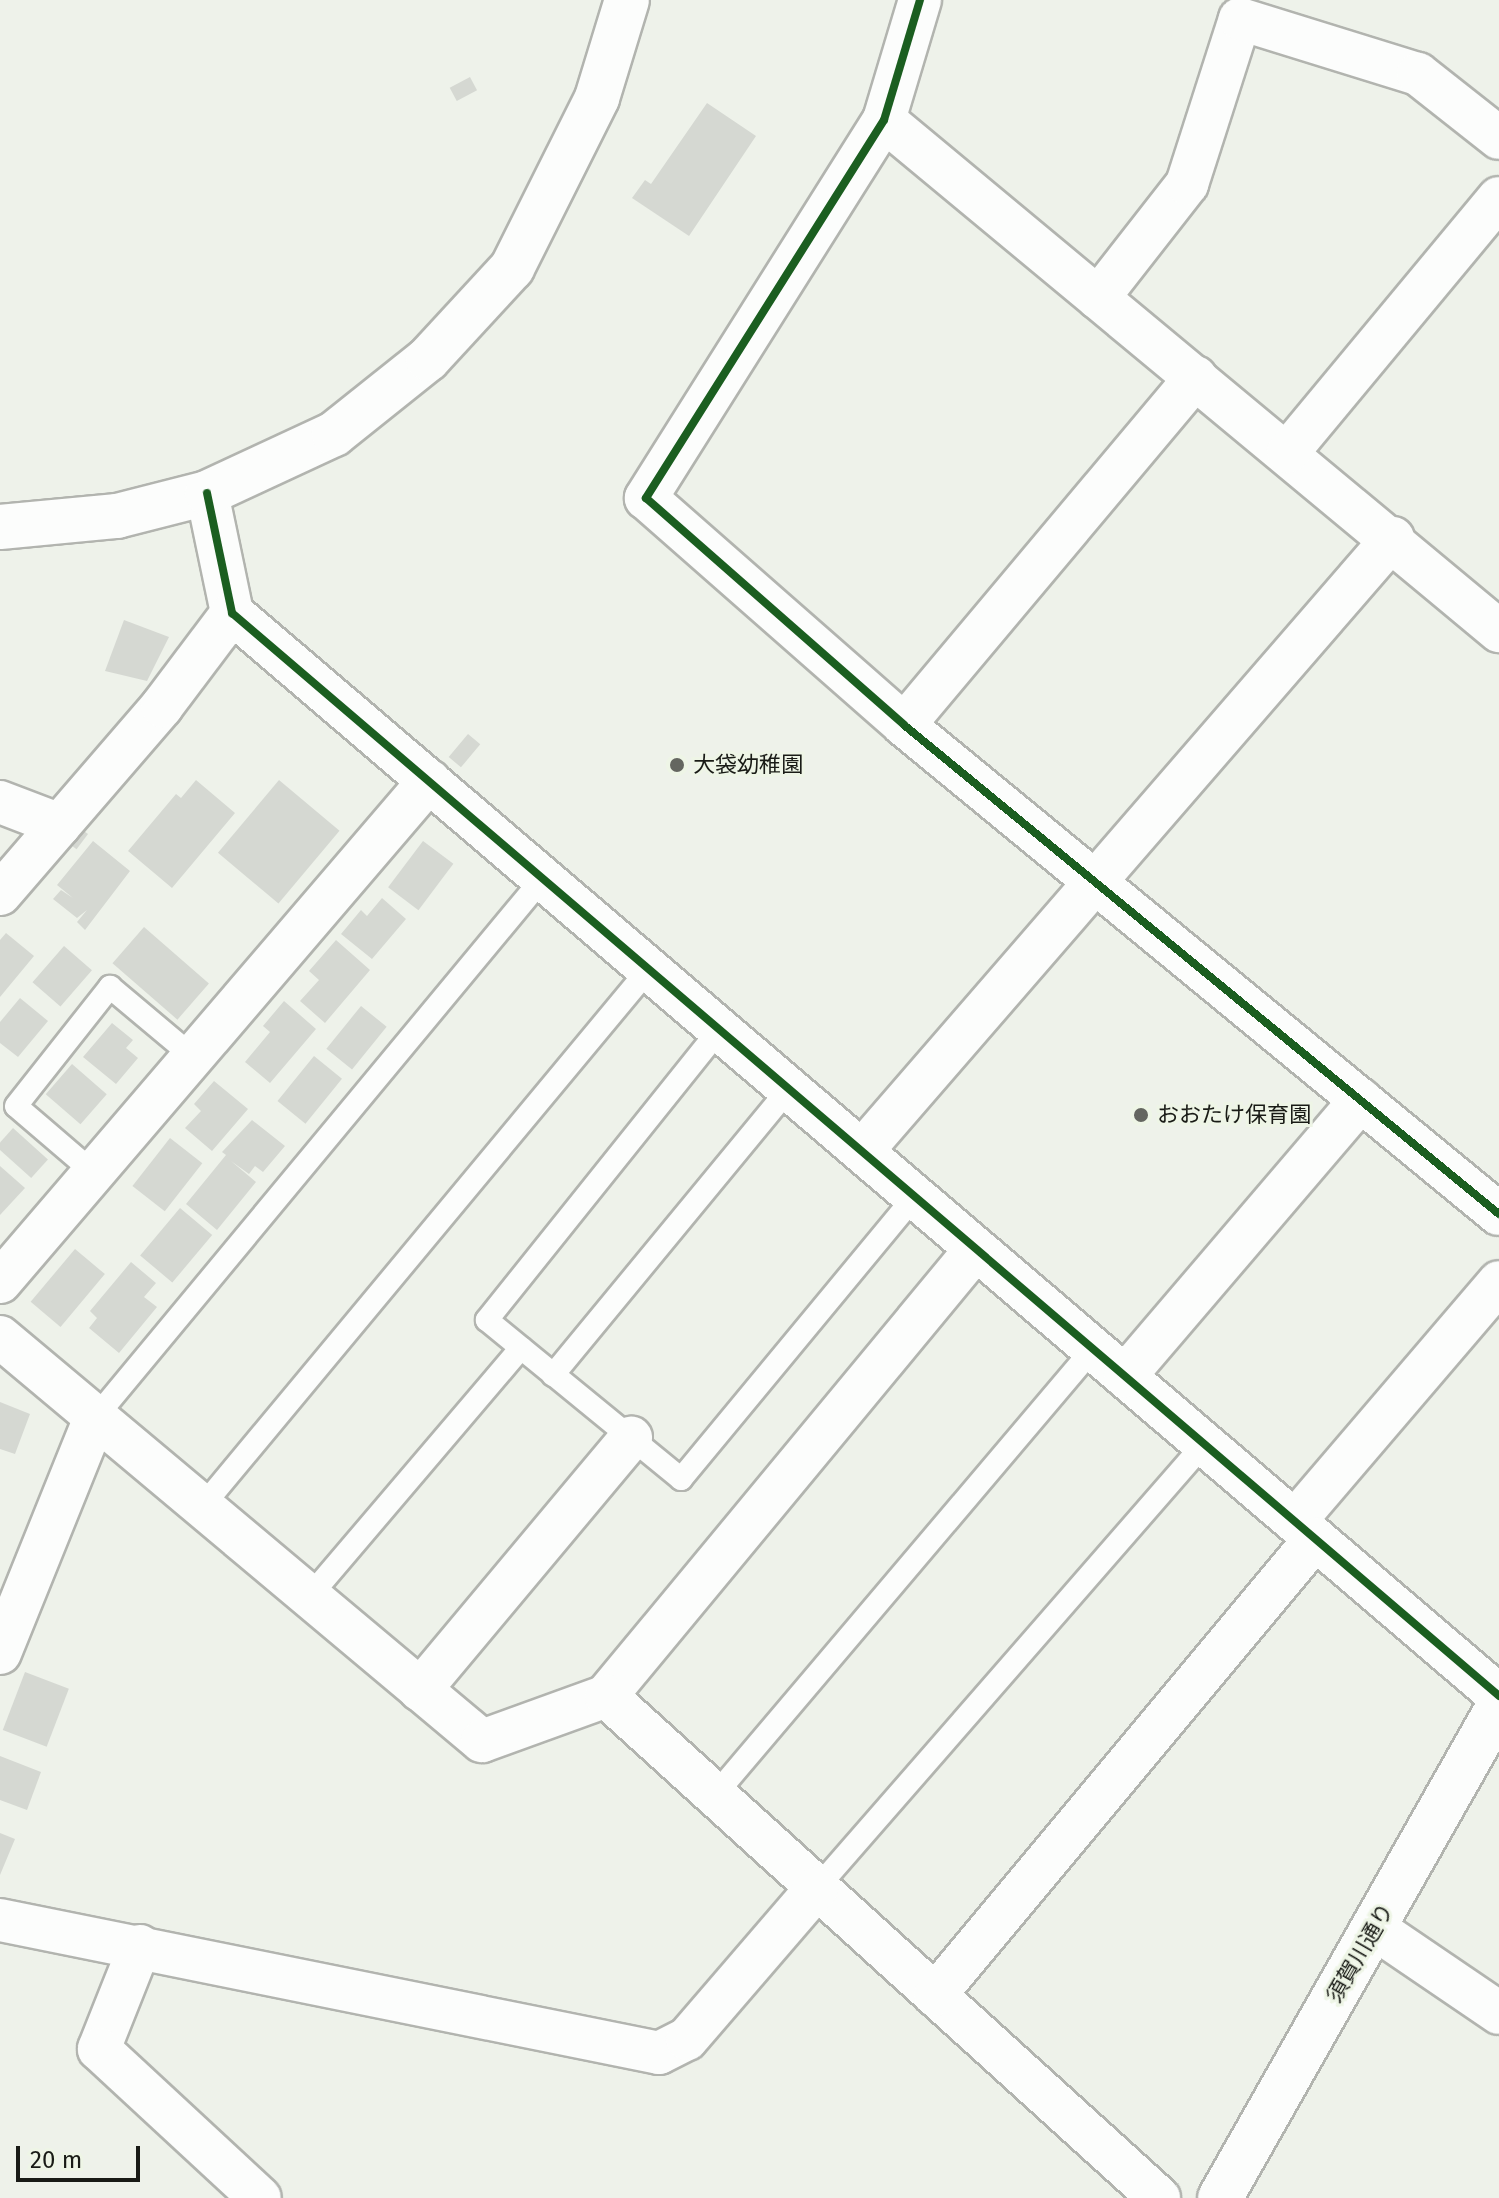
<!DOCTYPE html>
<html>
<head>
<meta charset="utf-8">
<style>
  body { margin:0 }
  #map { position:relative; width:1499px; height:2198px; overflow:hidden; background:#eef2ea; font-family:"Fira Sans","Noto Sans JP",sans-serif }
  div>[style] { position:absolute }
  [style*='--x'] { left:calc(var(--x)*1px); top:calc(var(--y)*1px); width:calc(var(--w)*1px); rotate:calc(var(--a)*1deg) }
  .building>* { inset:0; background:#d5d8d2; transform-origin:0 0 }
  .roads { filter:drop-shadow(2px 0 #b2b4af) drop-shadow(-2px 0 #b2b4af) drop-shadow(0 2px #b2b4af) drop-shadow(0 -2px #b2b4af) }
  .service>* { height:22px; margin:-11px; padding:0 11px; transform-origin:11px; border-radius:11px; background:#fcfdfc }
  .minor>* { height:42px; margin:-21px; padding:0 21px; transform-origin:21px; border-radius:21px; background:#fcfdfc }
  .tertiary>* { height:44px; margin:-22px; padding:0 22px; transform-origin:22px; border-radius:22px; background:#fcfdfc }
  .cycleway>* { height:8px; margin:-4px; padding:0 4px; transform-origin:4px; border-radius:4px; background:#1b5e20 }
  .dots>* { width:22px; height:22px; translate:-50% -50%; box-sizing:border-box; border:4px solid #eef5e6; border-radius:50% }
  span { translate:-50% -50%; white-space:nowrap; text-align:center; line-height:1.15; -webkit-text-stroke:6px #eef5e6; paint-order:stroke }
  .poi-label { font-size:22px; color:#191b16 }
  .left { translate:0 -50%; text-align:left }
  .street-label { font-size:22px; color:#191b16 }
  .scale { position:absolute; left:16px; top:2146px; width:124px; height:36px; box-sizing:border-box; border:4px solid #191b16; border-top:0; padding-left:10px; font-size:24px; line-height:28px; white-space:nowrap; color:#191b16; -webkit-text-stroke:6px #eef5e6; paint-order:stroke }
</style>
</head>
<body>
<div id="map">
  <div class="building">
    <div style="left:470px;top:77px;width:15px;height:23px;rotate:62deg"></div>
    <div style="clip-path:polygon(707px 103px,756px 136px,689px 236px,632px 198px,645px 180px,651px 184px)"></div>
    <div style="clip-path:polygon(124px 620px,169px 637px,147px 681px,105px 671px)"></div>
    <div style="left:468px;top:734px;width:16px;height:30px;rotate:40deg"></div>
    <div style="clip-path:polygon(196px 780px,235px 813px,172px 888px,128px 851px,176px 794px,181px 798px)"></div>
    <div style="left:279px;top:780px;width:79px;height:95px;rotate:40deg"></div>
    <div style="left:80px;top:828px;width:10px;height:19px;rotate:37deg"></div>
    <div style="clip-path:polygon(93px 841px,130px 871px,85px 930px,77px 922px,87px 910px,77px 918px,53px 899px,61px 890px,73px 898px,57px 885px)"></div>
    <div style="left:423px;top:841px;width:38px;height:58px;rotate:37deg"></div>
    <div style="clip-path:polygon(382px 898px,406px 919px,372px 959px,341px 934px,361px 910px,367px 916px)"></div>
    <div style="left:144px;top:927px;width:86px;height:48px;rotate:41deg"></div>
    <div style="clip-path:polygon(6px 933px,34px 956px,0 997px,0 940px)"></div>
    <div style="clip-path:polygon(336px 940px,370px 970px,325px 1023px,300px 1001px,319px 980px,309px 971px)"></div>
    <div style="left:64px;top:946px;width:37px;height:48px;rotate:41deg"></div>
    <div style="clip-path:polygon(20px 998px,48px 1021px,18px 1057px,0 1043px,0 1022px)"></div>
    <div style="clip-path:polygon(284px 1001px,316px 1029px,270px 1083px,245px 1062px,270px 1032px,263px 1026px)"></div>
    <div style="left:361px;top:1006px;width:33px;height:55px;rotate:39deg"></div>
    <div style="clip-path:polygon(112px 1023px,133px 1040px,126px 1048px,138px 1058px,116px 1084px,83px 1057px)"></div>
    <div style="left:314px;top:1056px;width:36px;height:58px;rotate:39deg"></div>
    <div style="left:72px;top:1064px;width:46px;height:40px;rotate:41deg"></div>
    <div style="clip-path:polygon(214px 1081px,248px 1109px,212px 1151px,185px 1128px,201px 1111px,194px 1104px)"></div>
    <div style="clip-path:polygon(252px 1120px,285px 1146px,263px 1172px,255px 1166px,249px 1174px,231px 1161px,256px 1182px,217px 1230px,186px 1204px,226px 1155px,222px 1152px)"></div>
    <div style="left:13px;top:1128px;width:47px;height:25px;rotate:42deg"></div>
    <div style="left:170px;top:1138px;width:41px;height:61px;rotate:38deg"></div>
    <div style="clip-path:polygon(0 1166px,25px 1188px,0 1215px)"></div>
    <div style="left:180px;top:1208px;width:42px;height:62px;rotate:40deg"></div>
    <div style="left:75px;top:1249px;width:39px;height:69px;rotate:40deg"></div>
    <div style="clip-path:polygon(131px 1262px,156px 1283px,144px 1297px,157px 1307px,119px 1353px,89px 1328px,97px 1318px,90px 1311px)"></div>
    <div style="clip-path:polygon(0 1402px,30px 1414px,15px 1454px,0 1449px)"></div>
    <div style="left:25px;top:1672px;width:47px;height:62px;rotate:21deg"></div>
    <div style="clip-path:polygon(0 1756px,41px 1772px,27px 1810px,0 1800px)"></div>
    <div style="clip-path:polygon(0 1833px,15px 1839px,0 1875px)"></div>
  </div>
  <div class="roads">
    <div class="service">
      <div style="--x:720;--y:1029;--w:373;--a:128.7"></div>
      <div style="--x:487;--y:1320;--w:251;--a:39.3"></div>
      <div style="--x:681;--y:1479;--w:367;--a:-50.4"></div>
      <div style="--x:93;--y:1172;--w:101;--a:-139.4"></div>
      <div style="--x:16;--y:1106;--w:152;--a:-51.7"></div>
      <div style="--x:110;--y:987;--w:106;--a:40"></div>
      <div style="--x:553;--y:1375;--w:371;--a:-50.5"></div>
      <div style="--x:95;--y:1418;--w:702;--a:-50.32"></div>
      <div style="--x:201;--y:1508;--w:701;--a:-50.27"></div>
      <div style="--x:309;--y:1597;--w:327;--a:-49.6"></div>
      <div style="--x:715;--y:1795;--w:585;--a:-49.72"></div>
      <div style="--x:817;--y:1888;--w:589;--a:-48.92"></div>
    </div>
    <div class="minor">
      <div style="--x:920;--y:0;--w:125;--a:106.7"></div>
      <div style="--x:884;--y:120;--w:447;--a:122.2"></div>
      <div style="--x:646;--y:498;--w:344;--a:41.3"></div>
      <div style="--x:904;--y:725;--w:770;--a:39.42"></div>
      <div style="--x:884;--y:120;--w:800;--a:39.72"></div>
      <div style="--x:1098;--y:298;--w:145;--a:-52"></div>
      <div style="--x:1187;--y:184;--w:173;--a:-72.2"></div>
      <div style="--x:1240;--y:19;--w:186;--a:17.2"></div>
      <div style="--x:1418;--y:74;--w:103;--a:38.3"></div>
      <div style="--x:1288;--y:452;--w:330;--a:-50.3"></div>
      <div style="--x:207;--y:493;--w:123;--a:78.2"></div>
      <div style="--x:232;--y:613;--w:1667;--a:40.52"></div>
      <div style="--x:904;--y:725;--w:454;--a:-50"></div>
      <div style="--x:0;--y:802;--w:64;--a:21"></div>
      <div style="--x:0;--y:894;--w:248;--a:-49.2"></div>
      <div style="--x:162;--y:706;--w:116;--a:-53"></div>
      <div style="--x:862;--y:1151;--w:811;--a:-49.1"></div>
      <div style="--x:0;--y:1282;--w:660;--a:-49.43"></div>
      <div style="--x:0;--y:1337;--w:629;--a:39.97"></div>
      <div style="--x:482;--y:1741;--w:132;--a:-19.9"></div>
      <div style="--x:606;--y:1696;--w:580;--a:-50.38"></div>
      <div style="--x:1125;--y:1376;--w:363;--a:-49.5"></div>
      <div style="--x:1295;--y:1521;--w:314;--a:-49.5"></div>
      <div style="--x:0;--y:1653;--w:253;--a:-68"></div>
      <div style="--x:420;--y:1690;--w:329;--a:-50.1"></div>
      <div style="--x:606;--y:1696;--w:747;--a:42.23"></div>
      <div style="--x:0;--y:1920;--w:672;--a:11.41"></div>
      <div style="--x:659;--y:2053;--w:31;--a:-27"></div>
      <div style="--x:687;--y:2039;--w:199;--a:-49.3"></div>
      <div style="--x:1374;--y:1928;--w:151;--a:34.2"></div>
      <div style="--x:140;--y:1946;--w:111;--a:111.7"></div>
      <div style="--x:99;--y:2049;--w:219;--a:42.8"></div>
      <div style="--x:935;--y:1995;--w:594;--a:-50.19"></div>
    </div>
    <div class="tertiary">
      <div style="--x:0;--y:527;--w:118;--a:-5.4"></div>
      <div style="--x:117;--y:516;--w:93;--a:-14.3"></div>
      <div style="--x:207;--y:493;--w:140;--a:-24.9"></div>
      <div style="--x:334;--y:434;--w:120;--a:-38.6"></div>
      <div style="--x:428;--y:359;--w:124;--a:-47.3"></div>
      <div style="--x:512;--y:268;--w:190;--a:-63.4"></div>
      <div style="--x:597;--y:98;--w:102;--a:-73"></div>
      <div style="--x:1220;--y:2198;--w:566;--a:-60.44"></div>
    </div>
  </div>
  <div class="cycleway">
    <div style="--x:920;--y:0;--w:125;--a:106.7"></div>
    <div style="--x:884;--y:120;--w:447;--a:122.2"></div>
    <div style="--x:646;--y:498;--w:344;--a:41.3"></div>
    <div style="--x:904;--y:725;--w:770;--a:39.42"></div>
    <div style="--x:207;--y:493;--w:123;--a:78.2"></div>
    <div style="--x:232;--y:613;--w:1667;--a:40.52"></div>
  </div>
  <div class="dots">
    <div style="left:677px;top:765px;background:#646660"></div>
    <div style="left:1141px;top:1115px;background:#646660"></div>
  </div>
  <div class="poi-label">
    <span class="left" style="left:693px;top:765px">大袋幼稚園</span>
    <span class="left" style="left:1157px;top:1115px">おおたけ保育園</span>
  </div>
  <div class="street-label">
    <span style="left:1360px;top:1953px;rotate:-60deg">須賀川通り</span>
  </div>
  <div class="scale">20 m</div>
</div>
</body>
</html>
